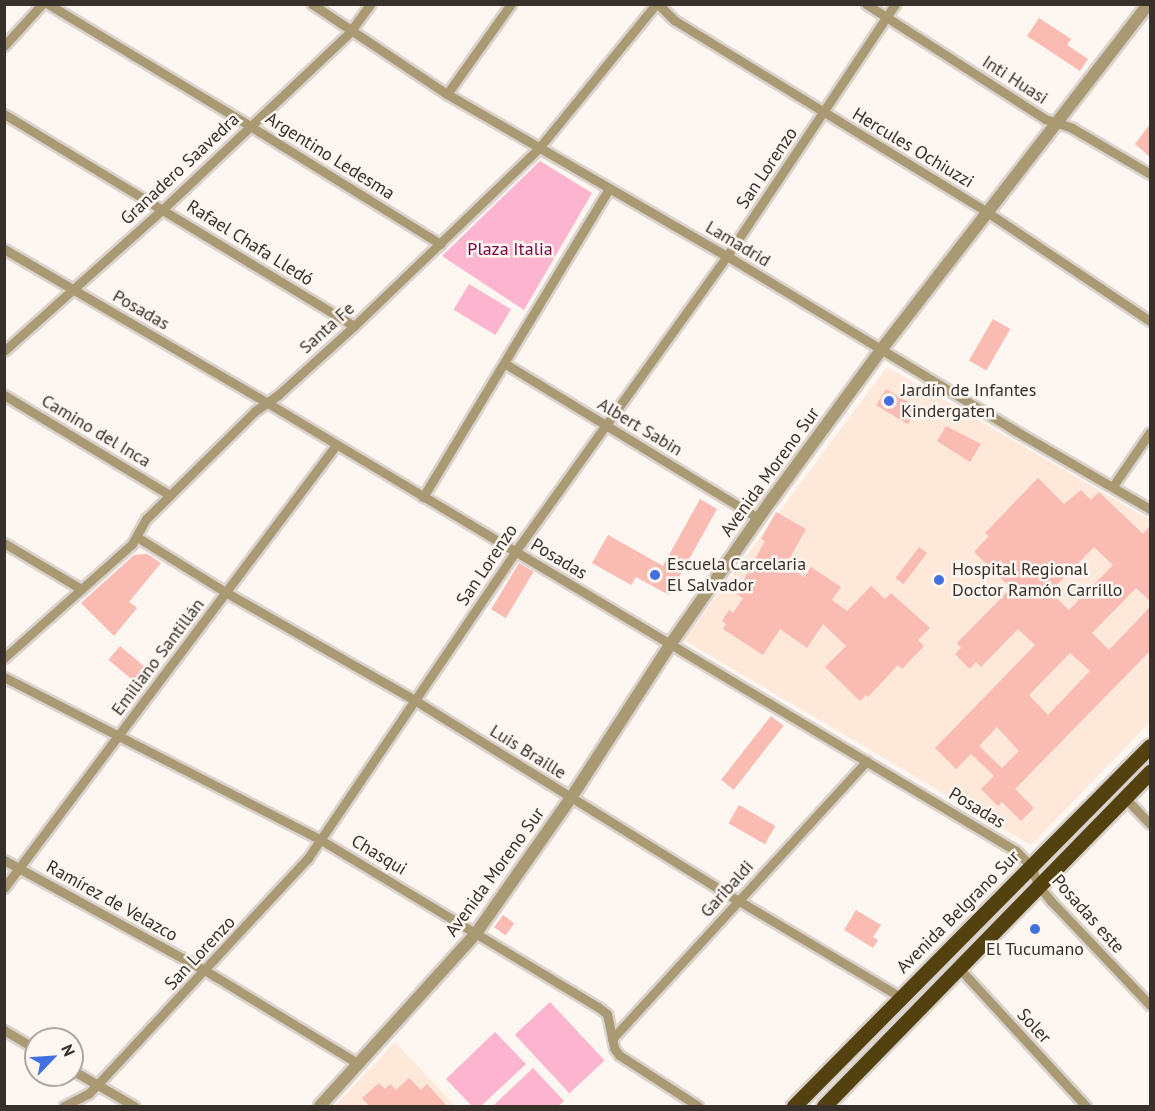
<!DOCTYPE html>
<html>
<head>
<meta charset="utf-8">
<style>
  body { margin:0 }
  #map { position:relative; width:1155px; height:1111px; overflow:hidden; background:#fef6f1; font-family:"PT Sans",sans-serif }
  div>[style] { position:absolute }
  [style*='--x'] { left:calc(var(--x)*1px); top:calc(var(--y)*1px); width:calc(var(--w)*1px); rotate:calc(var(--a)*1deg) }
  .built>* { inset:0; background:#fde8da }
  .green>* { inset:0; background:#fdb4ce; transform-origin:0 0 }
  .building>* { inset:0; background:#fabbb3; transform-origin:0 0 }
  .roads { filter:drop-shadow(2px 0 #dad2cd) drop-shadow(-2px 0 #dad2cd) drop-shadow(0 2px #dad2cd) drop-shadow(0 -2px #dad2cd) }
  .minor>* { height:9px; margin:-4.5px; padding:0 4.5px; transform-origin:4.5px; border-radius:4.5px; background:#aa9a74 }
  .tertiary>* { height:12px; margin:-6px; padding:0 6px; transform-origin:6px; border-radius:6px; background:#aa9a74 }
  .trunk>* { height:15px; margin:-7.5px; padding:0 7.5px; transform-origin:7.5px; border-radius:7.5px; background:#534210 }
  .dots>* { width:16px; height:16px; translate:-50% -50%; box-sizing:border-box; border:3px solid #fef6f1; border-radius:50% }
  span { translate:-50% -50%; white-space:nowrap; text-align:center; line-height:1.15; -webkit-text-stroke:5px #fef6f1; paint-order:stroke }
  .street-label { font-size:18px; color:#37302b }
  .park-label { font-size:18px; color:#790043 }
  .poi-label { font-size:18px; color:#37302b }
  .left { translate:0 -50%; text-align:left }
  .frame { position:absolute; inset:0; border:6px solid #37302b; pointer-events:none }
  .north { position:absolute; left:24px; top:1027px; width:60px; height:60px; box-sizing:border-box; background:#fef6f1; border:2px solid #aea7a2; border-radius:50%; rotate:65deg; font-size:16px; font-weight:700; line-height:24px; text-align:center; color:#37302b }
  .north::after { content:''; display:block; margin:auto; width:21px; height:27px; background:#4270e1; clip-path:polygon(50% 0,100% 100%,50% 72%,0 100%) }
</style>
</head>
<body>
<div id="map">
  <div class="built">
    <div style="clip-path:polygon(887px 367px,1150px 520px,1150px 722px,1031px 845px,684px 640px)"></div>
    <div style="clip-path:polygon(395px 1042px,455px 1106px,335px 1106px)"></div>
  </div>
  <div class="green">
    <div style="clip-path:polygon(540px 161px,592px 193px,524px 310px,442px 256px)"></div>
    <div style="left:469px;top:284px;width:49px;height:30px;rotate:31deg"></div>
    <div style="left:550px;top:1002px;width:80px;height:48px;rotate:47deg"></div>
    <div style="clip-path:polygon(495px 1032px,526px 1064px,481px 1106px,472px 1106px,446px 1079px)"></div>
    <div style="clip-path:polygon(533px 1068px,564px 1101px,558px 1106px,493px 1106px)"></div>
  </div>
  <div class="building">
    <div style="clip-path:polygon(1039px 18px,1071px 39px,1067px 45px,1088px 59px,1080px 71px,1027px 36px)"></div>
    <div style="clip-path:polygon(1150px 124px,1150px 157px,1135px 144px)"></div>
    <div style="left:993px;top:319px;width:20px;height:48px;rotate:30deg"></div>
    <div style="left:886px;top:389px;width:37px;height:19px;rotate:31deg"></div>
    <div style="clip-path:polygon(946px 426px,981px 444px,970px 462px,937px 441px)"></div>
    <div style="clip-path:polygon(evenodd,1038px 478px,1064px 504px,1081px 490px,1091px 500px,1099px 492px,1143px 534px,1150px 526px,1150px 601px,1136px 588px,1092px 633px,1109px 650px,1150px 607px,1150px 651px,1015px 789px,1034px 808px,1021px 821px,1002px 802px,998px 806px,981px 789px,994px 776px,971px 754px,956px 769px,935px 748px,1035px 645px,1018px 629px,981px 667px,976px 662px,970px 669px,955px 654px,961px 648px,957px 643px,1011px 588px,974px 552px,989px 536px,985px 533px,1038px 478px,1094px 547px,1113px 565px,1069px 610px,1050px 592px,1094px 547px,1038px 478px,1070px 653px,1090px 671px,1048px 715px,1029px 695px,1070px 653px,1038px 478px,997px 727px,1019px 751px,1002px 768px,979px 746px,997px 727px)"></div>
    <div style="clip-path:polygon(700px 499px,717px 509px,669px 595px,636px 577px,631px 585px,592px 563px,608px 535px,663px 566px)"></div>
    <div style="clip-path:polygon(776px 512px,806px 529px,786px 565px,804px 577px,811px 567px,841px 587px,832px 600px,847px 611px,871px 586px,885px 599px,891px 593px,930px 628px,918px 640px,924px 646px,902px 669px,898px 665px,868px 697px,866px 695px,860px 701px,825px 667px,846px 646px,823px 624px,807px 648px,780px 629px,763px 655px,723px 629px,726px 624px,722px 621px,729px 610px,733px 613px,743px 598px,736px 594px,765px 541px,761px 539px)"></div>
    <div style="left:919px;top:547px;width:10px;height:39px;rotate:37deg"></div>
    <div style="clip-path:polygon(147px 554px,161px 563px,129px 602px,137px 608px,114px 636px,81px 603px,134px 555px)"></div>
    <div style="left:519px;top:563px;width:17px;height:54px;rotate:31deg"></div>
    <div style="left:120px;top:646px;width:38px;height:18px;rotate:40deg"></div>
    <div style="left:771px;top:716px;width:16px;height:81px;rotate:38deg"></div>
    <div style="left:739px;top:805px;width:42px;height:21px;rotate:30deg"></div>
    <div style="clip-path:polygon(856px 910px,881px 925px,873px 937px,878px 940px,873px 948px,844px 930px)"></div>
    <div style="left:503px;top:915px;width:14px;height:15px;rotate:36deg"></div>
    <div style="clip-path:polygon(409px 1078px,421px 1090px,427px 1084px,448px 1107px,370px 1107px,362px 1098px,379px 1083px,385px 1089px,390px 1084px,396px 1090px)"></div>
  </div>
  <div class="roads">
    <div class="minor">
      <div style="--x:48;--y:4;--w:236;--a:31.1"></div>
      <div style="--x:250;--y:126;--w:224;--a:31.8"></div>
      <div style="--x:312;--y:4;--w:162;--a:33.7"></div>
      <div style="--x:447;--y:94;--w:323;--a:30.1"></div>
      <div style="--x:727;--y:256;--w:336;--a:31.2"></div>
      <div style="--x:1014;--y:430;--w:157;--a:30.2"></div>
      <div style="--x:658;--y:4;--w:23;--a:45"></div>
      <div style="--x:674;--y:20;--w:367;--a:31.5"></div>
      <div style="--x:987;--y:212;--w:196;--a:33.8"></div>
      <div style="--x:866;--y:4;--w:213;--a:32.7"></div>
      <div style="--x:1045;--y:119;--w:28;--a:18"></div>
      <div style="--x:1072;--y:128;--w:91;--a:30.5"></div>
      <div style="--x:4;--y:46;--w:57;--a:-47.9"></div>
      <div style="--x:447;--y:94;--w:110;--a:-54.6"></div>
      <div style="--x:4;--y:114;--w:409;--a:31.2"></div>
      <div style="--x:4;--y:249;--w:303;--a:30.3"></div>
      <div style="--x:266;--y:402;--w:874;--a:30.91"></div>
      <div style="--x:1016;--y:851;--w:21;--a:45"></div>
      <div style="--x:1031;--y:866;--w:20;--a:70"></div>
      <div style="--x:1038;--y:885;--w:21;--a:51"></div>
      <div style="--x:1051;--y:901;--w:144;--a:46.4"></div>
      <div style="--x:4;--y:351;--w:213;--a:-41.8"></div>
      <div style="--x:163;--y:209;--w:257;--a:-43.4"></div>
      <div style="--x:350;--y:32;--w:34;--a:-54"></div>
      <div style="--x:504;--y:363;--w:298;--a:31.4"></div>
      <div style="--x:4;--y:395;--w:194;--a:31.1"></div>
      <div style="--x:1113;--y:486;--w:65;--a:-55.6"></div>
      <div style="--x:423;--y:497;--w:360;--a:-58.9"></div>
      <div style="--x:137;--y:537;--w:106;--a:31.9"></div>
      <div style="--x:227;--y:593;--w:218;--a:29.7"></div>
      <div style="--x:416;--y:701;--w:380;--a:31.8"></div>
      <div style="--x:739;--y:901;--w:188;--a:30.7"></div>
      <div style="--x:4;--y:543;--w:90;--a:30.9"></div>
      <div style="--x:4;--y:658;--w:171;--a:-41.7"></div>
      <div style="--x:132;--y:544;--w:29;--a:-61"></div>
      <div style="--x:146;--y:519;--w:153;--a:-44.7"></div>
      <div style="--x:255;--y:411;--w:28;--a:-35"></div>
      <div style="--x:278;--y:395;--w:103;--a:-42.2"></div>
      <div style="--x:354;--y:326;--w:257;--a:-43.9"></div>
      <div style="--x:539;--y:148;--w:186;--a:-50.9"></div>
      <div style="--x:4;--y:677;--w:356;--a:27.2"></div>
      <div style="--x:321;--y:840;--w:323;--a:31.1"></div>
      <div style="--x:598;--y:1007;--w:11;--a:38"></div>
      <div style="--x:607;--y:1014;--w:35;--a:78"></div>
      <div style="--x:614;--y:1048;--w:9;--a:54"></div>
      <div style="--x:619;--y:1055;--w:94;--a:32.8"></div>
      <div style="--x:1125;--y:798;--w:36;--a:46"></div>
      <div style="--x:4;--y:860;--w:230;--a:28.8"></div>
      <div style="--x:206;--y:971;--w:179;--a:31.3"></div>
      <div style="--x:4;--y:888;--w:554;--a:-53.15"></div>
      <div style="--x:958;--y:967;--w:189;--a:47.4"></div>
      <div style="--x:4;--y:1030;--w:37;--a:31"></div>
      <div style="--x:612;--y:1039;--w:377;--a:-47.5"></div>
      <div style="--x:72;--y:1070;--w:72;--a:30.1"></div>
      <div style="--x:64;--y:1106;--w:27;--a:-27"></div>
      <div style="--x:88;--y:1094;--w:13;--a:-45"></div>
      <div style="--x:97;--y:1085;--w:310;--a:-47.1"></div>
      <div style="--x:308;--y:858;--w:369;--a:-55.9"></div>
      <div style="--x:515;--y:552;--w:364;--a:-54.4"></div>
      <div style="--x:727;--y:256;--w:303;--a:-56.3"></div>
    </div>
    <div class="tertiary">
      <div style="--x:320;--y:1106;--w:234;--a:-47.9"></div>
      <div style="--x:477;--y:932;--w:164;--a:-55"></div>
      <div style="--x:571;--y:798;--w:182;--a:-57.1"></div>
      <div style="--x:670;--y:645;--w:178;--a:-55.1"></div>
      <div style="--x:772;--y:499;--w:185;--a:-53.8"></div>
      <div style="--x:881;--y:350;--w:437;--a:-52.3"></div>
    </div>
    <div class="trunk">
      <div style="--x:794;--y:1106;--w:506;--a:-45.32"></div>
      <div style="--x:824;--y:1106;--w:467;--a:-45.7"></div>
    </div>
  </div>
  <div class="dots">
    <div style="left:889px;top:401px;background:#4270e1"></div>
    <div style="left:655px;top:575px;background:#4270e1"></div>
    <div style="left:939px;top:580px;background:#4270e1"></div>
    <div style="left:1035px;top:929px;background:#4270e1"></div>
  </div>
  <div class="street-label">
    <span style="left:1015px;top:80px;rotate:33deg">Inti Huasi</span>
    <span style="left:913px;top:148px;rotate:31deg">Hercules Ochiuzzi</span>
    <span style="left:330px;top:156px;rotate:32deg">Argentino Ledesma</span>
    <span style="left:767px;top:168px;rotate:-56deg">San Lorenzo</span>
    <span style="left:180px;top:169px;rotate:-43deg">Granadero Saavedra</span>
    <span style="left:250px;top:243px;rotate:32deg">Rafael Chafa Lledó</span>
    <span style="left:738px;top:244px;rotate:31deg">Lamadrid</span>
    <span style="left:141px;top:310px;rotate:30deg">Posadas</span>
    <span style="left:327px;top:328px;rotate:-42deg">Santa Fe</span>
    <span style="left:640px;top:427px;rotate:31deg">Albert Sabin</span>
    <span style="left:96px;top:431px;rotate:31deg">Camino del Inca</span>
    <span style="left:770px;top:472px;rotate:-54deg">Avenida Moreno Sur</span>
    <span style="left:559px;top:559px;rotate:31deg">Posadas</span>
    <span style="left:487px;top:565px;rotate:-56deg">San Lorenzo</span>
    <span style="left:158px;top:657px;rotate:-53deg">Emiliano Santillán</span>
    <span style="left:528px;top:752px;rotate:32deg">Luis Braille</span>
    <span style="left:977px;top:808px;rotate:31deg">Posadas</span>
    <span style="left:379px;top:855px;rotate:31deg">Chasqui</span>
    <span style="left:495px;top:872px;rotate:-54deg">Avenida Moreno Sur</span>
    <span style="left:727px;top:889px;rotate:-48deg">Garibaldi</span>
    <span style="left:112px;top:901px;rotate:29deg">Ramírez de Velazco</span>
    <span style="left:958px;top:912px;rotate:-45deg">Avenida Belgrano Sur</span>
    <span style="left:1088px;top:914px;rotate:48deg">Posadas este</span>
    <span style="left:200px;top:953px;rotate:-47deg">San Lorenzo</span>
    <span style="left:1034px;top:1026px;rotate:47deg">Soler</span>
  </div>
  <div class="park-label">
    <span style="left:510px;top:249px">Plaza Italia</span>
  </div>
  <div class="poi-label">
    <span class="left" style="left:901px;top:401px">Jardín de Infantes<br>Kindergaten</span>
    <span class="left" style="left:667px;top:575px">Escuela Carcelaria<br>El Salvador</span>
    <span class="left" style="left:952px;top:580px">Hospital Regional<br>Doctor Ramón Carrillo</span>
    <span style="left:1035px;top:949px">El Tucumano</span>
  </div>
  <div class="frame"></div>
  <div class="north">N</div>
</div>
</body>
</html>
